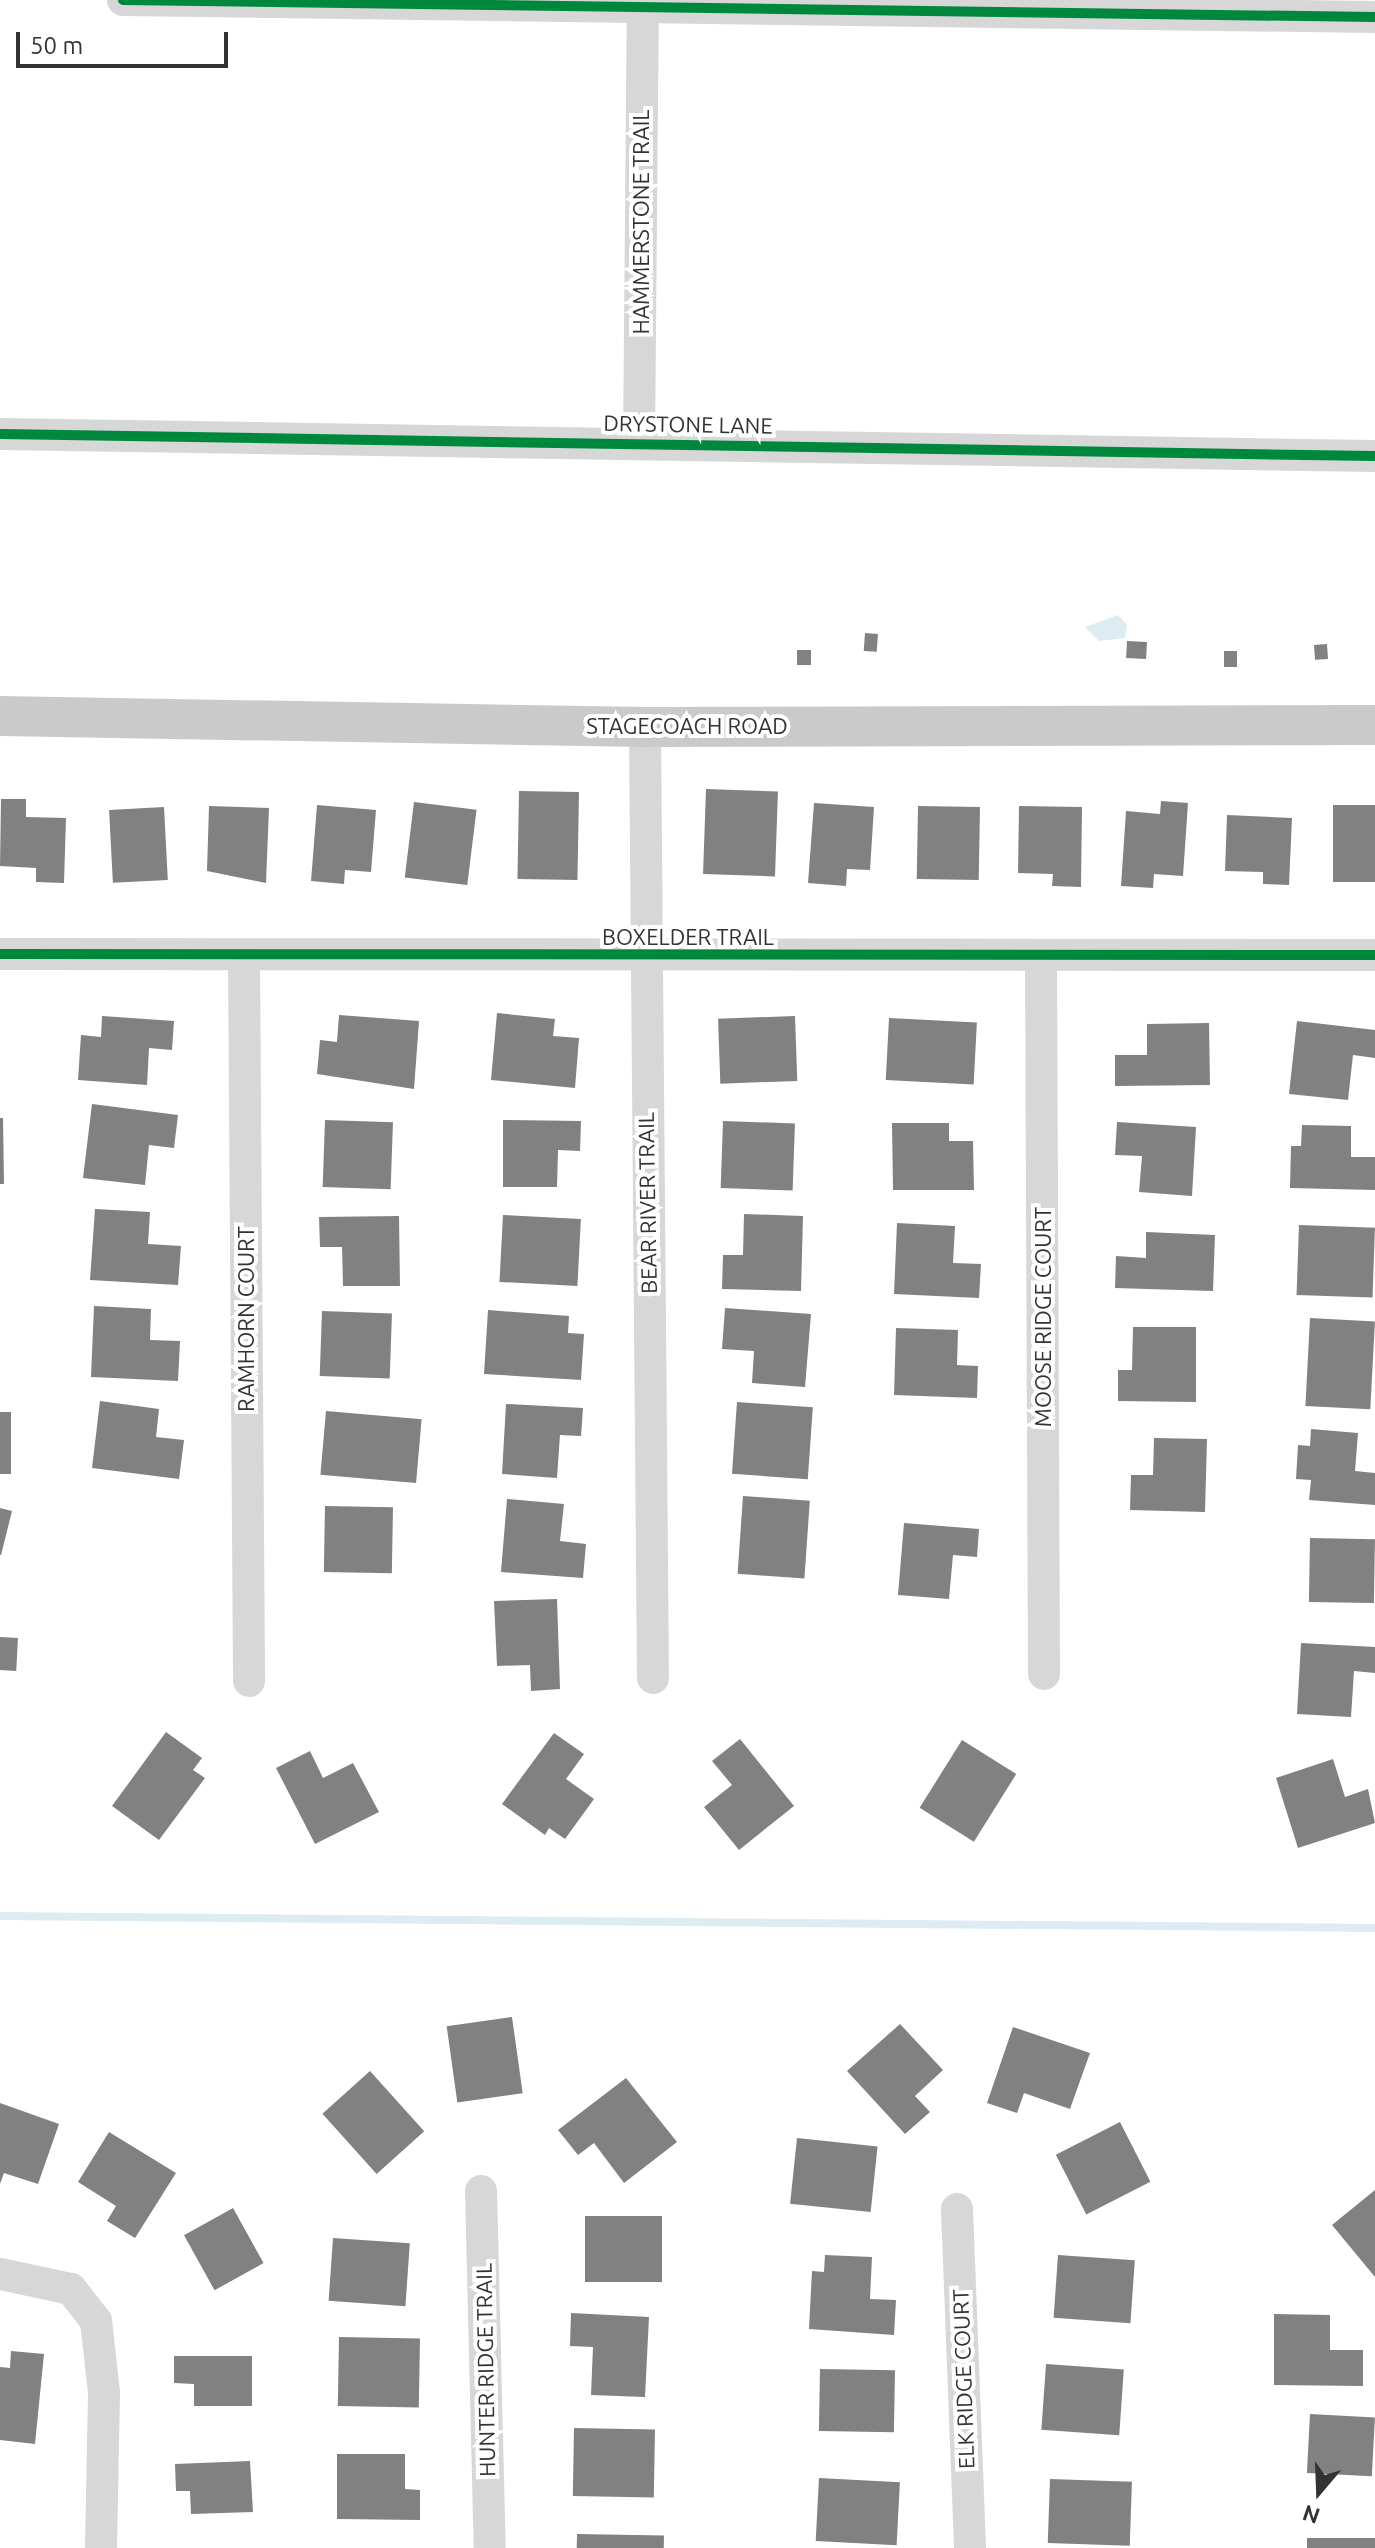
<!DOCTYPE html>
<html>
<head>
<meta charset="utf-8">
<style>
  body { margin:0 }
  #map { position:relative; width:1375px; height:2548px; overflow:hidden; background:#fff; font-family:Ubuntu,sans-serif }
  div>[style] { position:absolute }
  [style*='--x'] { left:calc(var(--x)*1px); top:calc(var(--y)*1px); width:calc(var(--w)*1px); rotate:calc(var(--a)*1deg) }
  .water>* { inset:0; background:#ddebf3 }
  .stream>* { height:8px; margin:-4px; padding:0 4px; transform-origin:4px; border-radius:4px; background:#ddebf3 }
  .building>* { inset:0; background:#818181; transform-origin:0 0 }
  .minor>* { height:32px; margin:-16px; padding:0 16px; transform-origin:16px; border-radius:16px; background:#d7d7d7 }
  .major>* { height:40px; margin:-20px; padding:0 20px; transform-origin:20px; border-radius:20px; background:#cacaca }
  .cycleway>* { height:10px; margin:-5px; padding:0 5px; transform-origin:5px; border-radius:5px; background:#00873e }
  span { translate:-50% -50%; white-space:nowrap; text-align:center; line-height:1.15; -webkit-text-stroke:8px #fff; paint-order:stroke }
  .street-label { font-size:22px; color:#333 }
  .north { position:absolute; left:1279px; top:2452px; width:80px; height:80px; -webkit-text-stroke:6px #fff; paint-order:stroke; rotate:199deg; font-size:22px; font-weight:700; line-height:32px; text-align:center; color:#333 }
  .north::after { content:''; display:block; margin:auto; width:28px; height:36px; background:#333; clip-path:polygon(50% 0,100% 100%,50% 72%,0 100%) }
  .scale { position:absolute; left:16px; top:32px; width:212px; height:36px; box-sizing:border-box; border:4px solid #333; border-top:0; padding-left:10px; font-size:24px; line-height:28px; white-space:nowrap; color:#333; -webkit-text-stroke:6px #fff; paint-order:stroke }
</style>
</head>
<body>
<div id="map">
  <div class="water">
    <div style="clip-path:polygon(1118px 615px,1127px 625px,1125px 638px,1099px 641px,1085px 627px)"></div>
  </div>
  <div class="stream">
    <div style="--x:0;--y:1916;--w:1375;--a:0.5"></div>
  </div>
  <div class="building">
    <div style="left:865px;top:633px;width:13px;height:18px;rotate:4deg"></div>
    <div style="left:1127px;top:641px;width:20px;height:17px;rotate:3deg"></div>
    <div style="left:1327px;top:644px;width:15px;height:13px;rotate:86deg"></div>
    <div style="left:797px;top:650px;width:14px;height:15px"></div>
    <div style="left:1224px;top:651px;width:13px;height:16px"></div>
    <div style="left:706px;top:789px;width:72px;height:85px;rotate:2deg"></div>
    <div style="left:519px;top:791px;width:60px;height:88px;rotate:1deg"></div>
    <div style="clip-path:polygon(1px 799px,26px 799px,26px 817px,66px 818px,64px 883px,36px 882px,36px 868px,0 866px)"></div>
    <div style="clip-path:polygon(1161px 801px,1188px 803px,1183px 876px,1154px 874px,1153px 888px,1121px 886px,1126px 811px,1160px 814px)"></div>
    <div style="left:414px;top:802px;width:63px;height:76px;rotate:7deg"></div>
    <div style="clip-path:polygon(814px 803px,874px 807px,870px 870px,847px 869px,846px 886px,808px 883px)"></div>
    <div style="clip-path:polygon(317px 805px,376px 810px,371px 872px,345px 870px,344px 884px,311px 881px)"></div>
    <div style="left:1375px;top:805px;width:77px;height:42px;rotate:90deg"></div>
    <div style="clip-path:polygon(209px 806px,269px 808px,266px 883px,207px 871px)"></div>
    <div style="left:918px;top:806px;width:62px;height:73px;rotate:1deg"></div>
    <div style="clip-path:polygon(1019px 806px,1082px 807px,1081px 887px,1052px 886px,1053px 874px,1018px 873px)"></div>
    <div style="left:164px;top:807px;width:73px;height:55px;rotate:87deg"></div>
    <div style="clip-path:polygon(1227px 815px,1292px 818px,1289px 885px,1263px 884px,1263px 872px,1225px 871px)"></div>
    <div style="clip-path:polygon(497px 1013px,555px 1019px,553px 1036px,579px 1038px,575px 1088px,491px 1080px)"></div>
    <div style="clip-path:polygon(339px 1015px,419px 1021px,414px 1089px,317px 1074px,320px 1040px,337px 1042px)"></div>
    <div style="clip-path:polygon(102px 1016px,174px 1021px,172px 1050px,149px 1048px,147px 1085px,78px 1080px,81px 1035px,101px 1037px)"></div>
    <div style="left:795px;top:1016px;width:65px;height:77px;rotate:88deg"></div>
    <div style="left:889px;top:1018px;width:88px;height:62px;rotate:3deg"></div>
    <div style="clip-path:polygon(1297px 1021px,1375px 1030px,1375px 1058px,1353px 1055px,1348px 1100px,1289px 1094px)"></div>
    <div style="clip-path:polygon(1209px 1023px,1210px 1085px,1115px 1086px,1115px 1055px,1147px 1055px,1147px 1024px)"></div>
    <div style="clip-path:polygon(92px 1104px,178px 1115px,174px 1148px,149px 1145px,145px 1185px,83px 1178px)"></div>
    <div style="clip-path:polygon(0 1118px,3px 1118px,4px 1184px,0 1184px)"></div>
    <div style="left:325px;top:1120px;width:68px;height:67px;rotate:2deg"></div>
    <div style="clip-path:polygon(503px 1120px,581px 1121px,580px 1151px,558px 1150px,557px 1187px,503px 1187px)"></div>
    <div style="left:723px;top:1121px;width:72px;height:67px;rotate:2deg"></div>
    <div style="clip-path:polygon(1117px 1122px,1196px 1127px,1192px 1196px,1139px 1192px,1142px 1156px,1115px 1155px)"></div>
    <div style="clip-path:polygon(892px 1123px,949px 1123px,949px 1141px,973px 1141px,974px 1190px,893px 1190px)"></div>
    <div style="clip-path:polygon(1302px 1125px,1351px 1126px,1351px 1157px,1375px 1157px,1375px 1190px,1290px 1188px,1291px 1146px,1301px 1146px)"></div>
    <div style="clip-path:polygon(95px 1209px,150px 1212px,148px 1244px,181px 1246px,178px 1285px,90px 1280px)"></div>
    <div style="clip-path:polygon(744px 1214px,803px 1216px,801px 1291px,722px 1289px,723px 1255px,743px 1255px)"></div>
    <div style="left:503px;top:1215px;width:78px;height:67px;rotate:3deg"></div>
    <div style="clip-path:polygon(399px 1216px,400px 1286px,343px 1286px,342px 1247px,320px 1247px,319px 1217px)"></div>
    <div style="clip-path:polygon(897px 1223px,955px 1226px,953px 1263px,981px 1264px,979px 1298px,894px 1294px)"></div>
    <div style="left:1299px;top:1225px;width:76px;height:70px;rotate:2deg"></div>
    <div style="clip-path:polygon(1146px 1232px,1215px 1235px,1213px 1291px,1115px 1288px,1116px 1256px,1146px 1258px)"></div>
    <div style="clip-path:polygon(94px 1306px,151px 1309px,150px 1340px,180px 1341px,178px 1381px,91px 1377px)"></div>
    <div style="clip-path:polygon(725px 1308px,811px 1314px,805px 1387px,752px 1383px,754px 1351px,722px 1349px)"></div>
    <div style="clip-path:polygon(488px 1310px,569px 1316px,568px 1333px,584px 1334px,581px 1380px,484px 1374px)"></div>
    <div style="left:322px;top:1311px;width:70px;height:65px;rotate:2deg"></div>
    <div style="left:1310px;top:1318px;width:65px;height:88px;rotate:3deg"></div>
    <div style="clip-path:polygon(1133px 1327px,1196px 1327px,1196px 1402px,1118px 1401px,1118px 1370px,1132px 1370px)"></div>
    <div style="clip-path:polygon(896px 1328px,958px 1330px,957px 1365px,978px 1366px,977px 1398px,894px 1395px)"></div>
    <div style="clip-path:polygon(100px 1401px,159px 1409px,156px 1437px,184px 1440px,179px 1479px,92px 1468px)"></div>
    <div style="left:737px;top:1402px;width:76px;height:72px;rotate:4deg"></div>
    <div style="clip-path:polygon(506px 1404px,583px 1408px,581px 1436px,560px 1435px,557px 1478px,502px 1474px)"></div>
    <div style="left:326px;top:1411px;width:96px;height:64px;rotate:5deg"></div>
    <div style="left:0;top:1412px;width:11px;height:62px"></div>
    <div style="clip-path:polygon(1311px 1429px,1358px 1433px,1355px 1471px,1375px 1473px,1375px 1505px,1309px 1500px,1311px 1480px,1296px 1479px,1298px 1445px,1310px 1446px)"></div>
    <div style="clip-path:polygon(1154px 1438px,1207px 1439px,1205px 1512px,1130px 1510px,1131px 1475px,1153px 1475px)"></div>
    <div style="left:743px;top:1496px;width:67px;height:78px;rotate:4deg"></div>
    <div style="clip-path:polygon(507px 1499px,564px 1504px,560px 1541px,586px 1544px,583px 1578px,501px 1572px)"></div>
    <div style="left:325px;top:1506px;width:68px;height:66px;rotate:1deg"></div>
    <div style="clip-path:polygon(0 1508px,12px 1511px,1px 1555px,0 1555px)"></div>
    <div style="clip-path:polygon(904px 1523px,979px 1529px,977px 1557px,953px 1555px,949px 1599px,898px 1595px)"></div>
    <div style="left:1310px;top:1538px;width:65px;height:64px;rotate:1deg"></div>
    <div style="clip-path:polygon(557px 1599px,560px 1689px,531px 1691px,530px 1665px,497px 1666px,494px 1601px)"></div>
    <div style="left:0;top:1637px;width:18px;height:33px;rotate:3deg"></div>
    <div style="clip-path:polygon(1301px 1643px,1375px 1647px,1375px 1673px,1354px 1671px,1351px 1717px,1297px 1714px)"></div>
    <div style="clip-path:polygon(166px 1732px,202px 1758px,193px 1770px,205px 1778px,159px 1840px,112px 1806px)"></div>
    <div style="clip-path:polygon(554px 1733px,584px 1754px,566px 1779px,594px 1799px,565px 1839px,549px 1828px,545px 1835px,502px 1804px)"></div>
    <div style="clip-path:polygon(740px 1739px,794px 1806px,739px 1850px,704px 1807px,732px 1785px,712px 1761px)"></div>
    <div style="left:962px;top:1740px;width:64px;height:80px;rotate:32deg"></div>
    <div style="clip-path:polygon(310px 1751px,323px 1778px,353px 1763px,379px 1812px,315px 1844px,276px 1768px)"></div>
    <div style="clip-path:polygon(1333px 1759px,1345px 1797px,1368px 1789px,1375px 1823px,1298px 1848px,1276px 1778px)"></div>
    <div style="left:512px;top:2017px;width:77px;height:66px;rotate:82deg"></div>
    <div style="clip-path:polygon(900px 2024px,943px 2070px,915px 2096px,930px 2112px,905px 2134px,847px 2071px)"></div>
    <div style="clip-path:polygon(1013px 2027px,1090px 2053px,1070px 2109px,1024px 2093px,1017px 2113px,987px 2103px)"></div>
    <div style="left:370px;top:2071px;width:81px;height:64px;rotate:48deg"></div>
    <div style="clip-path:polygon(626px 2078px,677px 2142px,624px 2183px,594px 2143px,578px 2155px,558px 2130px)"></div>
    <div style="clip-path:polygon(0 2103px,59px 2124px,38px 2184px,4px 2173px,0 2184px)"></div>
    <div style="left:1120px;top:2122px;width:67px;height:72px;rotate:63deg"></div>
    <div style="clip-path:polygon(109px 2132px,176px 2173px,135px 2238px,107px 2221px,116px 2206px,78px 2182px)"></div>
    <div style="left:797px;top:2138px;width:81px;height:66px;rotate:6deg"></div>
    <div style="clip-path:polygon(1375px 2190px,1375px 2277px,1332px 2225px)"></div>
    <div style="left:233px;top:2208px;width:63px;height:56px;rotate:61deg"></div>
    <div style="left:585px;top:2216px;width:77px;height:66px"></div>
    <div style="left:333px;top:2238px;width:77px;height:63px;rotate:4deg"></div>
    <div style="clip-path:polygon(825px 2255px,872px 2257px,870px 2299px,896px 2300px,894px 2335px,809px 2329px,812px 2271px,824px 2272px)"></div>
    <div style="left:1058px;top:2255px;width:77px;height:63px;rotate:4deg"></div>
    <div style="clip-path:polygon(571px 2313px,649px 2317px,645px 2397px,591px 2395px,593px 2347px,570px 2346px)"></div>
    <div style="clip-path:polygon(1274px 2314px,1330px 2315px,1330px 2350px,1363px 2350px,1363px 2386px,1274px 2385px)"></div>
    <div style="left:339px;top:2337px;width:81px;height:69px;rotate:1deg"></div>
    <div style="clip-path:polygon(11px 2351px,44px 2354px,35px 2444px,0 2440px,0 2367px,10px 2368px)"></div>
    <div style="clip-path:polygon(174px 2356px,252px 2356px,252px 2406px,194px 2406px,194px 2384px,174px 2383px)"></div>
    <div style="left:1046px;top:2364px;width:78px;height:66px;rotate:4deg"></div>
    <div style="left:820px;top:2369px;width:75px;height:62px;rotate:1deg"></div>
    <div style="left:1310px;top:2414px;width:65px;height:59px;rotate:3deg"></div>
    <div style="left:574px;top:2428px;width:81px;height:68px;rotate:1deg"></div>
    <div style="clip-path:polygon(337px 2454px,405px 2454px,405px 2489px,420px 2490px,420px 2520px,337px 2519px)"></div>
    <div style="clip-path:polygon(250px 2461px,253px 2512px,191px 2514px,190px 2491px,176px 2491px,175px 2464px)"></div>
    <div style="left:819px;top:2478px;width:81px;height:63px;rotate:3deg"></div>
    <div style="left:1050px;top:2479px;width:82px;height:64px;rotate:2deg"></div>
    <div style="left:577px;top:2534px;width:87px;height:14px;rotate:1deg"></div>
    <div style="left:1307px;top:2538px;width:68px;height:10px"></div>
  </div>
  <div class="minor">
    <div style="--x:123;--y:0;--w:1252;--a:0.78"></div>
    <div style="--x:0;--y:434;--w:1375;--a:0.92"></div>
    <div style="--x:639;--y:444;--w:444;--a:-89.5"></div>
    <div style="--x:645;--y:727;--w:951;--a:89.52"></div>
    <div style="--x:0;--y:954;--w:1375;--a:0.04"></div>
    <div style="--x:244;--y:957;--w:724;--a:89.6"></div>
    <div style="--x:1041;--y:959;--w:715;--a:89.76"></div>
    <div style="--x:481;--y:2191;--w:357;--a:88.6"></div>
    <div style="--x:957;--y:2209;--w:339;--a:87.8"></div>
    <div style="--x:0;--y:2274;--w:73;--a:11.9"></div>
    <div style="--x:71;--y:2289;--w:41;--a:52"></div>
    <div style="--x:96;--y:2321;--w:71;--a:83.6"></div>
    <div style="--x:104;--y:2392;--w:156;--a:91.1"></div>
  </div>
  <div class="major">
    <div style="--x:0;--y:716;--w:645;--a:0.98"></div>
    <div style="--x:645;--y:727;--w:730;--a:-0.16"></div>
  </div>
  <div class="cycleway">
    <div style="--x:123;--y:0;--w:1252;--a:0.78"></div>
    <div style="--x:0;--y:434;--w:1375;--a:0.92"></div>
    <div style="--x:0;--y:954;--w:1375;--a:0.04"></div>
  </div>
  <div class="street-label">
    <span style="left:641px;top:222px;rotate:-90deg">HAMMERSTONE TRAIL</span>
    <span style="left:688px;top:424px;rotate:1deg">DRYSTONE LANE</span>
    <span style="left:687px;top:726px">STAGECOACH ROAD</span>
    <span style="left:688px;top:937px">BOXELDER TRAIL</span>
    <span style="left:647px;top:1203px;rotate:-91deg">BEAR RIVER TRAIL</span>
    <span style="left:1043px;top:1317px;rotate:-90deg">MOOSE RIDGE COURT</span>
    <span style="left:246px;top:1319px;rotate:-90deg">RAMHORN COURT</span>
    <span style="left:485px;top:2370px;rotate:-91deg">HUNTER RIDGE TRAIL</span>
    <span style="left:963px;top:2379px;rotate:-92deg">ELK RIDGE COURT</span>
  </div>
  <div class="north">N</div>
  <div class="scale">50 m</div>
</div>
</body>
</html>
